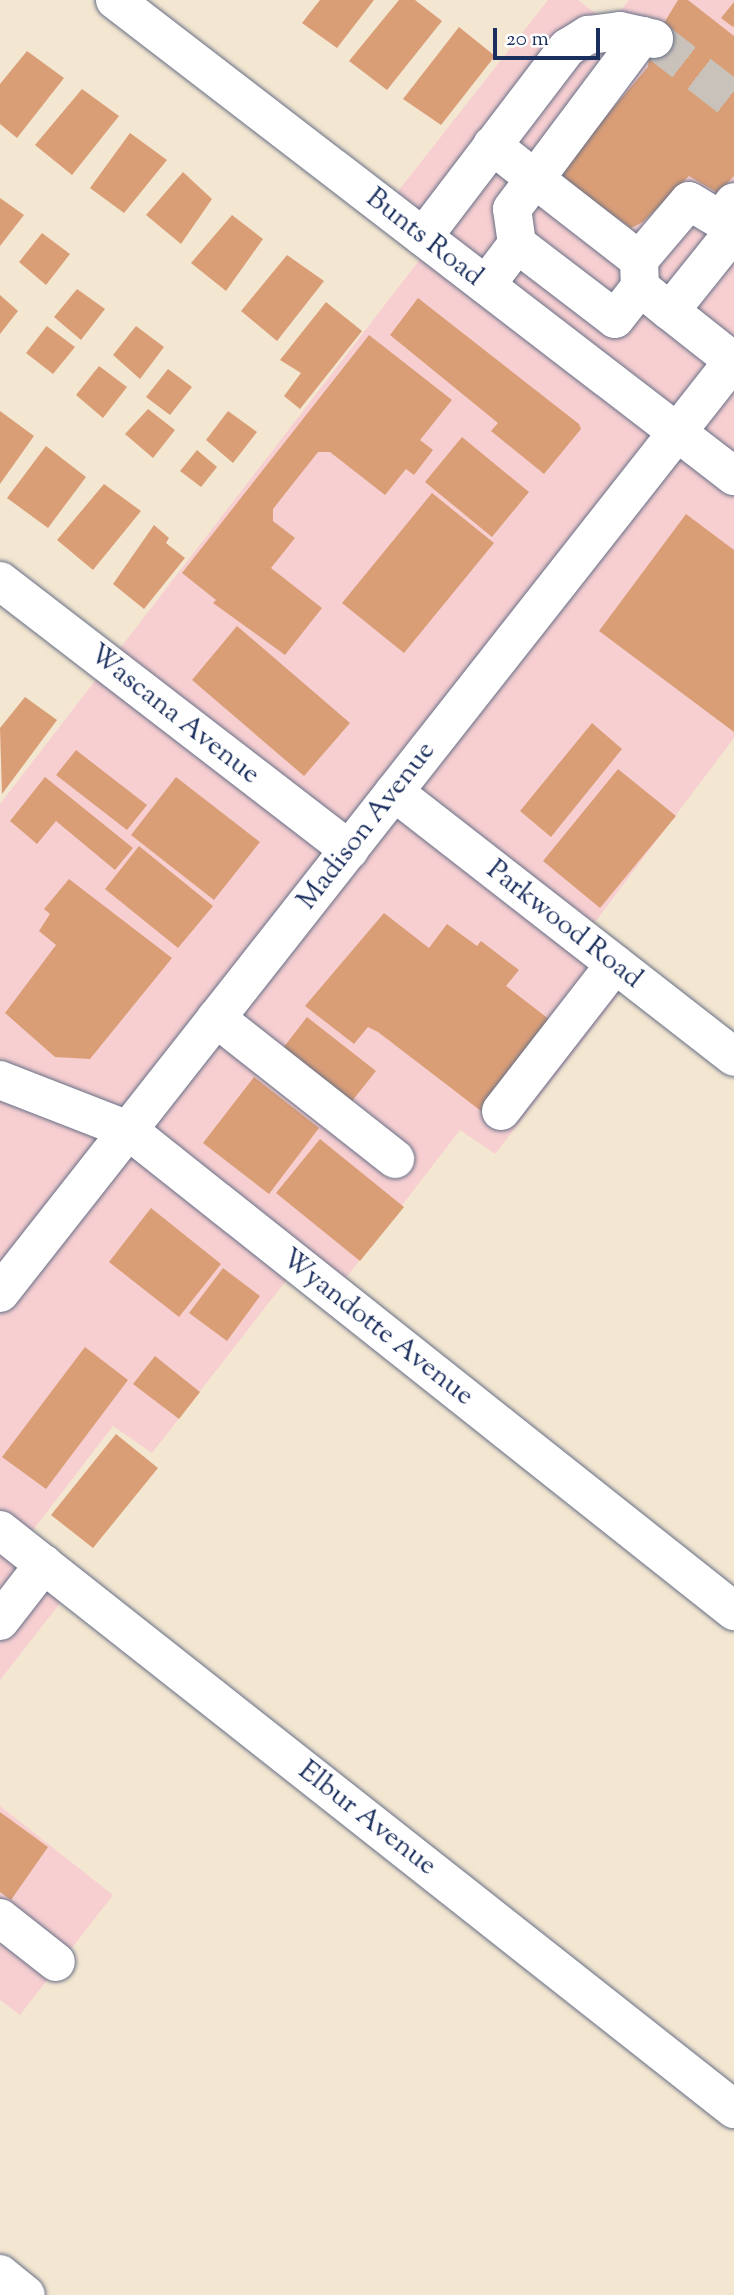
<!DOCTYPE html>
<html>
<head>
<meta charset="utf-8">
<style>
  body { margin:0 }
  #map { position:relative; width:734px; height:2295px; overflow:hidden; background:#f4e7d1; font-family:"Sorts Mill Goudy",serif }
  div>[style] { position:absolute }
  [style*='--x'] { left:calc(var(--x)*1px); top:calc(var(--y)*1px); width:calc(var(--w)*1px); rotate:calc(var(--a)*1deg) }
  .built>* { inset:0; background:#f7cfd1 }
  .building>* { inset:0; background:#da9e77 }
  .minor-tunnel>* { height:38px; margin-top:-19px; transform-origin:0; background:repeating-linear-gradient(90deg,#c9c2ba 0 38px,transparent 0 57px) }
  .roads { filter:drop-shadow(0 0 2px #676f86) drop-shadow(0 0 2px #676f86) }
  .minor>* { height:38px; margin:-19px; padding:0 19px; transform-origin:19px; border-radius:19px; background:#fff }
  .major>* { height:38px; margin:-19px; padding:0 19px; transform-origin:19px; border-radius:19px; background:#fff }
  span { translate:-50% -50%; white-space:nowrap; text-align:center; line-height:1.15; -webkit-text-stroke:5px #fff; paint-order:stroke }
  .street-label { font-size:28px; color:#1b2f5e }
  .scale { position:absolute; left:493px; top:28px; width:107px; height:32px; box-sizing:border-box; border:4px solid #1b2f5e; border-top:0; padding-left:9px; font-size:21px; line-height:24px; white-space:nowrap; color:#1b2f5e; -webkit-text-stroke:5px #fff; paint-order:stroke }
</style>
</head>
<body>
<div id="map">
  <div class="built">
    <div style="clip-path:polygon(548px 0,578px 0,610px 24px,629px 0,734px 0,734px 738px,577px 946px,627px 984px,495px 1154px,460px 1130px,329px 1300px,292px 1273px,152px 1453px,113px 1426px,16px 1552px,68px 1593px,0 1680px,0 804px,424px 254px,377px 218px)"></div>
    <div style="clip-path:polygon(0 1806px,113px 1895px,20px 2015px,0 2000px)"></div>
  </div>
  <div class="building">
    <div style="clip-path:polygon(320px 0,374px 0,337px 48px,302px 23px)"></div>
    <div style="clip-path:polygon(399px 0,415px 0,442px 21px,387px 90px,349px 61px)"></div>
    <div style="clip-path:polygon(678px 0,688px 0,734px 36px,734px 176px,718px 193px,689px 176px,643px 222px,631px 228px,557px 174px,648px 67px,651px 44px)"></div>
    <div style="clip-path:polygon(734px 2px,734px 26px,733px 27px,721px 18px)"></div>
    <div style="clip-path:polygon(459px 27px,495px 56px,441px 125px,403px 99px)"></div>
    <div style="clip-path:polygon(27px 51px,64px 78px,17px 138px,0 124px,0 84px)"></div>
    <div style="clip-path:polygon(82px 89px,119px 116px,72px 175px,35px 145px)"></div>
    <div style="clip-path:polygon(130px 133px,167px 160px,124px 213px,90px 188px)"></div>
    <div style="clip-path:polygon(183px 172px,212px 199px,181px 244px,146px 215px)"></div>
    <div style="clip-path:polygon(0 198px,24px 215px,0 246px)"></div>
    <div style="clip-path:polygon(232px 215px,263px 239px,226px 291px,191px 263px)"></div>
    <div style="clip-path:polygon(42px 233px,70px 254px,46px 285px,19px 262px)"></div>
    <div style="clip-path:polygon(287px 255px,324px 281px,277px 341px,241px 311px)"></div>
    <div style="clip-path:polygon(77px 289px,105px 309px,81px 340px,54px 317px)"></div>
    <div style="clip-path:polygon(0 295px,18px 311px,0 334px)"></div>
    <div style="clip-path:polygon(418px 298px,579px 424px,581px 429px,544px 474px,491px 431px,498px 423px,390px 335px)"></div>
    <div style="clip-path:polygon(326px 302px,362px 331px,300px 409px,284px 396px,301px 373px,280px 360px)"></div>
    <div style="clip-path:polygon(47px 326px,75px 347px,53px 374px,26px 353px)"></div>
    <div style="clip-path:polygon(136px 326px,164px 347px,140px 379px,113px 355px)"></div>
    <div style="clip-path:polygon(369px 335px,452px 400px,420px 440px,433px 450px,414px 475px,406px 469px,385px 495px,330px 452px,318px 452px,273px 509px,273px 521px,295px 538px,271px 568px,322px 608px,285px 655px,213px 603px,216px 600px,182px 573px)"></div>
    <div style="clip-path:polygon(99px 366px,127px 387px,103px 418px,76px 395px)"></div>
    <div style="clip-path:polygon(168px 369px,192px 387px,170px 415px,146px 397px)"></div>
    <div style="clip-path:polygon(148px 409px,175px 430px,153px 458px,125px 434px)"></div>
    <div style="clip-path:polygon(0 411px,34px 436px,0 484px)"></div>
    <div style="clip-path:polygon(228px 411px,257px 432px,233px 463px,206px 440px)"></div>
    <div style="clip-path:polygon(462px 437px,529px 492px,492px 537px,425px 482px)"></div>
    <div style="clip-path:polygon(46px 446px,86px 477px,48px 528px,7px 498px)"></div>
    <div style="clip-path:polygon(197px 450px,217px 467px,201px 487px,180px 471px)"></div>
    <div style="clip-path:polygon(104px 484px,141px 511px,93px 570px,57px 540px)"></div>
    <div style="clip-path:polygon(432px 493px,494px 543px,404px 653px,342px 603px)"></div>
    <div style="clip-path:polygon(686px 514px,734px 550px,734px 732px,599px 631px)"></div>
    <div style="clip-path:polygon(154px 525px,169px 538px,166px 543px,185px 558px,144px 609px,113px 584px)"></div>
    <div style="clip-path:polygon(237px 626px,350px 723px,304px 776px,192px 680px)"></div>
    <div style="clip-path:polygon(25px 697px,57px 720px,2px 794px,0 728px)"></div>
    <div style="clip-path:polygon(592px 723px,622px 749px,551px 837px,520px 811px)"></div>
    <div style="clip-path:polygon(76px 750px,147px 805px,127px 830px,56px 775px)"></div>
    <div style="clip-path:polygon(618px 769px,676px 816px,600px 908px,543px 861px)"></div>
    <div style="clip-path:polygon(45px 777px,133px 848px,115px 870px,56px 821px,37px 844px,10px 821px)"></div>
    <div style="clip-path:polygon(176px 777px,260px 842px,214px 900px,131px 835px)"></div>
    <div style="clip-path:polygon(139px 846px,213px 906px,178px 948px,105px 889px)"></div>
    <div style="clip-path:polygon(69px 879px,172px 958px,90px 1059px,55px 1057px,5px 1013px,56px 945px,39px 931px,50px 914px,44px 909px)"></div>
    <div style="clip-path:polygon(384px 913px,429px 948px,447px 924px,477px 946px,481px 941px,519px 970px,506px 986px,550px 1020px,481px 1111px,378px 1032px,368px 1027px,354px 1044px,305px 1006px)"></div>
    <div style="clip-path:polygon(307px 1017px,376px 1071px,348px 1106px,280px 1052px)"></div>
    <div style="clip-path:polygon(254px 1077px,319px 1128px,269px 1194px,203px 1143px)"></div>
    <div style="clip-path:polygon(320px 1139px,404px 1207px,360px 1261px,276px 1193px)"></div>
    <div style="clip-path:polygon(151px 1208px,221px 1264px,179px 1317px,109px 1262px)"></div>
    <div style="clip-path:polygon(223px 1268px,260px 1296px,227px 1341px,189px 1313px)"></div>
    <div style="clip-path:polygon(85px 1347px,128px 1380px,46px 1489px,2px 1457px)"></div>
    <div style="clip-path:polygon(155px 1356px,200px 1392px,179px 1419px,133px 1384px)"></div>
    <div style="clip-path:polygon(116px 1434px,158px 1468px,93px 1548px,51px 1515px)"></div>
    <div style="clip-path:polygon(0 1812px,48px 1847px,11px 1900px,0 1892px)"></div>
  </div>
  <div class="minor-tunnel">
    <div style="--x:654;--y:39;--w:101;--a:37.8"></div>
  </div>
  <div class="roads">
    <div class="minor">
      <div style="--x:115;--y:0;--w:781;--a:37.56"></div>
      <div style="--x:492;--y:145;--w:55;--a:38.3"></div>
      <div style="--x:535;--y:179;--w:179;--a:-53.2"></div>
      <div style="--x:423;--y:237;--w:238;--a:-52.7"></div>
      <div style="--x:567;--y:48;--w:25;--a:-32"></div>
      <div style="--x:588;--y:35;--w:32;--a:-7"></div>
      <div style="--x:620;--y:31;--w:35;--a:13"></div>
      <div style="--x:517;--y:244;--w:123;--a:37.4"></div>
      <div style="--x:615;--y:319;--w:41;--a:-52"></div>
      <div style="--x:639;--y:260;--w:27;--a:88"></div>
      <div style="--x:640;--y:287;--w:38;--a:39"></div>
      <div style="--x:670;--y:311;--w:102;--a:-51.3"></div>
      <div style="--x:486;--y:285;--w:51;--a:-52.9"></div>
      <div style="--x:517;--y:244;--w:35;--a:-98"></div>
      <div style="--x:512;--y:209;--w:38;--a:-53"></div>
      <div style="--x:535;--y:179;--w:132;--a:37.9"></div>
      <div style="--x:639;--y:260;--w:77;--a:-49.7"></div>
      <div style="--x:689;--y:201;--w:37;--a:31"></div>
      <div style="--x:721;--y:220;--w:22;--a:-54"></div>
      <div style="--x:670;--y:311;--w:80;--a:38.4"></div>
      <div style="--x:0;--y:581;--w:441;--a:37.6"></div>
      <div style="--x:394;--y:792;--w:431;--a:37.9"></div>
      <div style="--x:216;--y:1018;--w:228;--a:38.2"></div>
      <div style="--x:0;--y:1080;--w:137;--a:21.3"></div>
      <div style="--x:128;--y:1130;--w:774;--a:38.44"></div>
      <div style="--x:501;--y:1111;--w:186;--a:-52.2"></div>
      <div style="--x:0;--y:1530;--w:935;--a:38.27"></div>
      <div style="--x:0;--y:1621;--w:72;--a:-52.3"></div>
      <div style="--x:0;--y:1918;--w:71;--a:38.2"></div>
      <div style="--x:0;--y:2274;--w:33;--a:39"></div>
    </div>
    <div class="major">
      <div style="--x:0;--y:1293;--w:1187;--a:-51.81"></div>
    </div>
  </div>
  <div class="street-label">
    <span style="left:424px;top:238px;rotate:38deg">Bunts Road</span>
    <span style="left:174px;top:715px;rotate:38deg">Wascana Avenue</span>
    <span style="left:367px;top:826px;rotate:-52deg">Madison Avenue</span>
    <span style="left:564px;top:925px;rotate:38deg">Parkwood Road</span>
    <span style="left:377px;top:1328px;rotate:38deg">Wyandotte Avenue</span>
    <span style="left:367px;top:1819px;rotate:38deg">Elbur Avenue</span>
  </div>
  <div class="scale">20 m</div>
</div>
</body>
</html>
